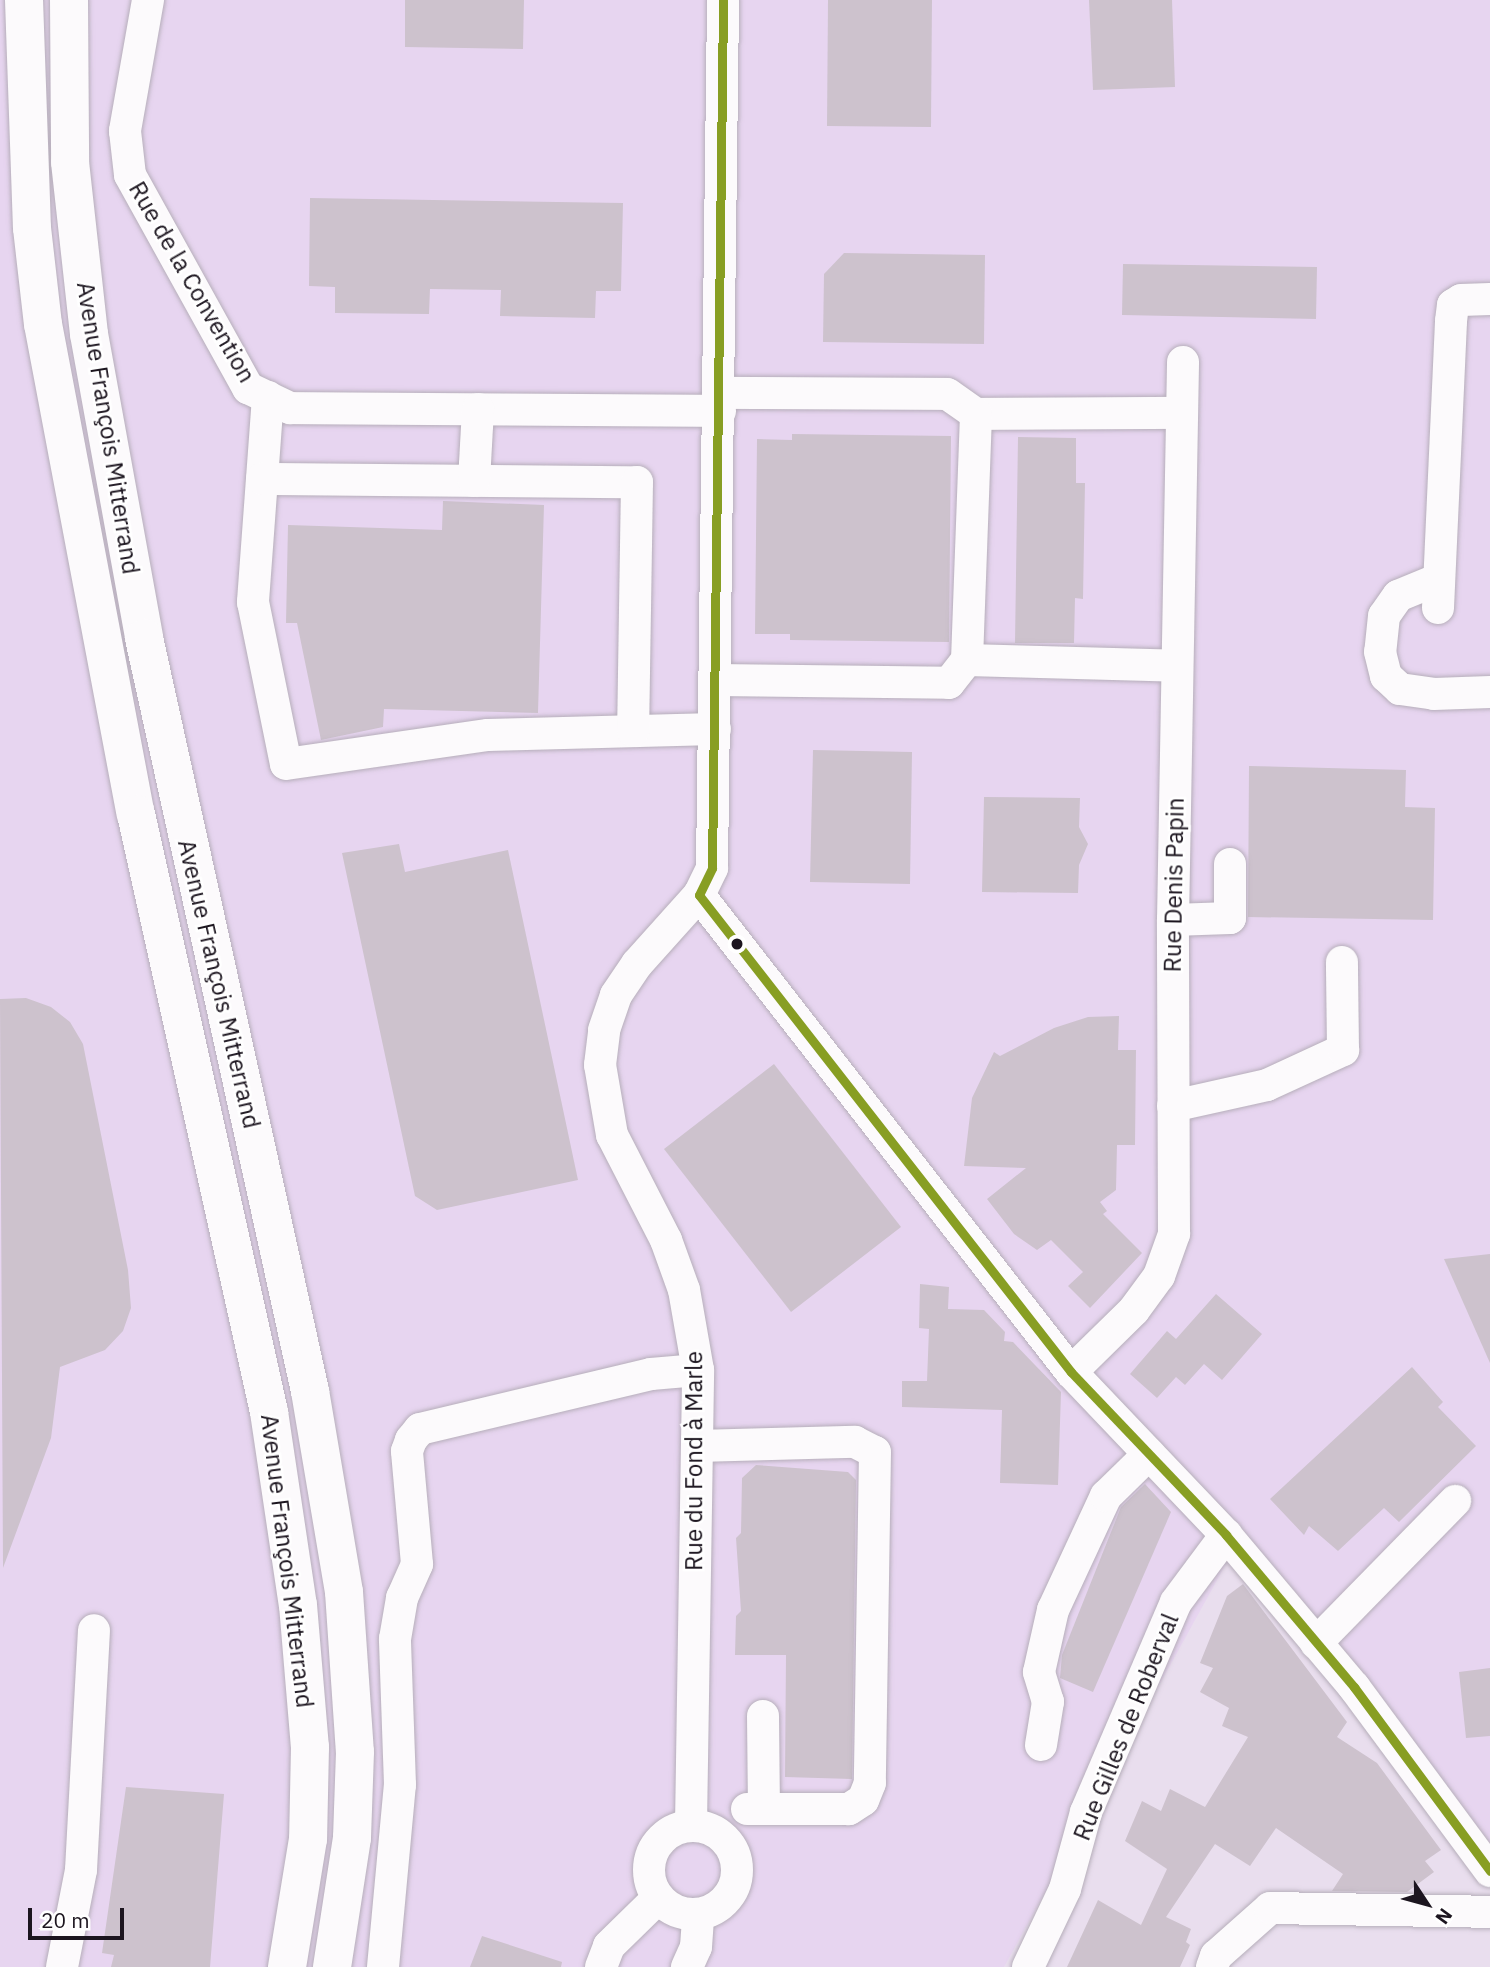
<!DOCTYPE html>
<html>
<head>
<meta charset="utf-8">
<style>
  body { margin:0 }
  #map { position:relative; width:1490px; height:1967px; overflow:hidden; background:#e9deee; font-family:"IBM Plex Sans",sans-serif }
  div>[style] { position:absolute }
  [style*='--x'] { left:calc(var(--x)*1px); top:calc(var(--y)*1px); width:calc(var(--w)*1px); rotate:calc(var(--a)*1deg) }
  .built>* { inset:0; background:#e7d5f0 }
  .building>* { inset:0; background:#cdc2cd }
  .roads { filter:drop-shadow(0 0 2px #b6aeba) drop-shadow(0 0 2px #b6aeba) }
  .minor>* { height:32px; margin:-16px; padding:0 16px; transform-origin:16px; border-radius:16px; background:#fcfafc }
  .minor>.ring { margin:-16px; padding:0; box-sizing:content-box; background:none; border:32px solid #fcfafc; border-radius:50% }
  .major>* { height:38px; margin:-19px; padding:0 19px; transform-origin:19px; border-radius:19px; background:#fcfafc }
  .bus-1>* { height:9px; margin:-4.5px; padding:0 4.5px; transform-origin:4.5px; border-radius:4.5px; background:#889e23 }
  .dots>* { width:19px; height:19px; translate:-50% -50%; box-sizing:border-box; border:4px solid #fff; border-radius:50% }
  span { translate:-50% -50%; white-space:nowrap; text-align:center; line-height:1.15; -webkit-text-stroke:5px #fff; paint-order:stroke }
  .street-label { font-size:24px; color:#1c151f }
  .north { position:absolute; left:1392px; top:1869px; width:70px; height:70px; -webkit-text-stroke:5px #fff; paint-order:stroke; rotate:126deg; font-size:19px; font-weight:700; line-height:28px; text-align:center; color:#1c151f }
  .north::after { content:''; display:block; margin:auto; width:24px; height:32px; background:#1c151f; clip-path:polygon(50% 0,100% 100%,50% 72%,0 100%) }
  .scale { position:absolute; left:28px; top:1908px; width:96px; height:32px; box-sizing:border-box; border:4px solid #1c151f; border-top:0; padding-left:9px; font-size:21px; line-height:24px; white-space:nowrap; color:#1c151f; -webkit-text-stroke:5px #fff; paint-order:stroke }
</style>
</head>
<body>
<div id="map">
  <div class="built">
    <div style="clip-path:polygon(0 0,1490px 0,1490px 1843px,1414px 1747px,1227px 1562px,1004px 1967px,0 1967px)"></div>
  </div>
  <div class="building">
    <div style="clip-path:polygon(405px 0,524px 0,523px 49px,405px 47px)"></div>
    <div style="clip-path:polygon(828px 0,932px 0,931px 127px,827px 126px)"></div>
    <div style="clip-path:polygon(1089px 0,1172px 0,1175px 87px,1093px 90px)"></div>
    <div style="clip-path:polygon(310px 198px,623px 203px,621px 291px,596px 291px,595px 318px,500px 316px,501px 290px,430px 289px,429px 314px,335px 313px,335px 287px,309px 286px)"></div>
    <div style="clip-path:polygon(844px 253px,985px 255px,984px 344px,823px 342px,824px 274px)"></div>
    <div style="clip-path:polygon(1123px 264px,1317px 267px,1316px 319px,1122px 315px)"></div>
    <div style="clip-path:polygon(792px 434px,951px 436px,949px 642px,790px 640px,790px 634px,755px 634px,757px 439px,792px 440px)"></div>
    <div style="clip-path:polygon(1018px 437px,1076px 438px,1076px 483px,1085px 483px,1083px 599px,1075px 598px,1074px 643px,1015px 643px)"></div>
    <div style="clip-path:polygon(443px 501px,544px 505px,538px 713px,384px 709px,383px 727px,321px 740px,297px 623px,286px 623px,288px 525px,442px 530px)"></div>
    <div style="clip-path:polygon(813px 750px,912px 752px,910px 884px,810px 882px)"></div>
    <div style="clip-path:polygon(1249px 766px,1406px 770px,1405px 807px,1435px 808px,1433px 920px,1248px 917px)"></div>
    <div style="clip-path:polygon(984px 797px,1080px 798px,1079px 827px,1088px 844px,1079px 865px,1078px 893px,982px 892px)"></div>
    <div style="clip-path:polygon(399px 844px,405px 872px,508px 850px,578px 1180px,437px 1210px,415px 1196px,342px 853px)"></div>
    <div style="clip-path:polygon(26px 998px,51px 1007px,70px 1022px,83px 1044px,128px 1270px,131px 1308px,123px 1331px,105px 1350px,60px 1367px,51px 1438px,3px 1568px,0 999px)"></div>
    <div style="clip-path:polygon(1119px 1016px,1118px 1050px,1136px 1050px,1135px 1145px,1117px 1145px,1116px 1190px,1100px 1202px,1107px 1211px,1103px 1214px,1142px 1253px,1090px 1308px,1068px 1286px,1083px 1272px,1051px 1240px,1037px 1250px,1014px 1234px,987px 1199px,1026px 1168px,964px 1166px,972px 1098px,994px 1052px,1000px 1056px,1054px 1028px,1088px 1017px)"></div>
    <div style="clip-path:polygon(774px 1064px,901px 1227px,791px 1312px,664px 1149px)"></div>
    <div style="clip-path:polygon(1490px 1254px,1490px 1363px,1444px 1259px)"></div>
    <div style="clip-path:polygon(920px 1284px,949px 1287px,948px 1309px,984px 1310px,1005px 1332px,1004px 1341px,1013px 1342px,1061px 1392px,1058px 1485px,1000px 1483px,1002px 1410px,902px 1407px,902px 1381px,927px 1381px,929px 1329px,919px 1328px)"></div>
    <div style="clip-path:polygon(1216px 1294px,1262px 1334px,1222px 1380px,1204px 1364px,1185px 1385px,1176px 1377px,1157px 1398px,1130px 1374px,1167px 1331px,1176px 1339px)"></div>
    <div style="clip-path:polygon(1412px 1367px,1443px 1402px,1438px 1407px,1476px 1446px,1399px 1522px,1384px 1508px,1338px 1551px,1309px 1526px,1304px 1535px,1270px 1499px)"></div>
    <div style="clip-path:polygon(756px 1465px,848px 1472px,856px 1480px,852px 1779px,785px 1777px,786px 1655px,735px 1655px,736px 1616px,741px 1611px,736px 1538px,741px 1533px,742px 1478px)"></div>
    <div style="clip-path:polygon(1145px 1484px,1171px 1512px,1093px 1692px,1060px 1678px,1062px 1655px,1121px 1507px)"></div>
    <div style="clip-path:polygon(1243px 1584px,1347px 1722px,1337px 1737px,1377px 1763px,1441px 1850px,1425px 1861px,1434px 1872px,1407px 1892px,1332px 1891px,1343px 1874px,1276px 1828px,1250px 1866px,1215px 1844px,1166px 1917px,1191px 1929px,1186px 1942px,1190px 1945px,1180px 1967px,1067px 1967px,1098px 1900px,1141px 1925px,1167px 1869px,1125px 1841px,1142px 1801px,1161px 1811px,1170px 1789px,1205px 1807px,1248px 1737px,1222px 1726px,1229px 1708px,1200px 1692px,1213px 1668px,1200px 1663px,1227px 1596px)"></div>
    <div style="clip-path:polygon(1490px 1668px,1490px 1736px,1466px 1738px,1459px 1672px)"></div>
    <div style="clip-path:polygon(126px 1787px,224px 1794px,210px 1967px,111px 1967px,114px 1955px,102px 1953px)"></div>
    <div style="clip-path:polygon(482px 1936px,562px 1962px,561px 1967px,470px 1967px)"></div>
  </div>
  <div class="roads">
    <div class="minor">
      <div style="--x:148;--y:0;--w:133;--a:100"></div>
      <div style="--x:125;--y:131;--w:44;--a:83.5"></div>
      <div style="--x:130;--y:175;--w:244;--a:61"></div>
      <div style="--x:248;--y:388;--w:47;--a:25.5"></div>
      <div style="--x:290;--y:408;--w:430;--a:0.4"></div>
      <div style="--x:268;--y:397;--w:206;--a:94.2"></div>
      <div style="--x:253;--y:602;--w:165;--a:78.5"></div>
      <div style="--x:286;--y:764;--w:204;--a:-8.2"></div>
      <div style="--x:488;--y:735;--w:227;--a:-1.5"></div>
      <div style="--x:976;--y:414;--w:206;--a:-0.3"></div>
      <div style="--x:262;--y:479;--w:375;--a:0.5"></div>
      <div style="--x:637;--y:482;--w:249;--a:90.9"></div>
      <div style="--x:474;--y:481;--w:72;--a:-86.8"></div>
      <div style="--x:1439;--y:579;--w:44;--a:157.5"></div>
      <div style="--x:1398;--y:596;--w:24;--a:125"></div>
      <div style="--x:1384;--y:616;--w:36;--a:96"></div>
      <div style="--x:1380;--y:652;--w:25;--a:76"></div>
      <div style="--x:1386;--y:676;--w:19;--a:43"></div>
      <div style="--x:1400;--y:689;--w:34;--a:8"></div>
      <div style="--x:1434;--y:694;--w:56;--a:-2"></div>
      <div style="--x:1438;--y:608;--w:287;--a:-87.4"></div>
      <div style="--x:1451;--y:321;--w:16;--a:-83"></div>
      <div style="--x:1453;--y:305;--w:9;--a:-32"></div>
      <div style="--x:1461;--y:300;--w:29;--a:-2"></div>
      <div style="--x:967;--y:660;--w:210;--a:1.6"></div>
      <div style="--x:716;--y:680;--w:233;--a:0.7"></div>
      <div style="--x:949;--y:683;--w:29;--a:-52"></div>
      <div style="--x:967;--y:660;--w:246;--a:-87.9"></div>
      <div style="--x:976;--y:414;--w:35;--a:-145"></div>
      <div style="--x:947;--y:394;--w:227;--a:-179.7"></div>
      <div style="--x:699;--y:895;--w:605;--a:52.05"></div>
      <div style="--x:1071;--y:1372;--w:225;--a:46.4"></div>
      <div style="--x:1226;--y:1535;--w:199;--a:49.9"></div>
      <div style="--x:1354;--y:1687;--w:229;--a:53.5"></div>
      <div style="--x:1173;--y:920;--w:57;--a:-2"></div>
      <div style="--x:1230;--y:918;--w:54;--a:-90"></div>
      <div style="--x:1173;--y:1106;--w:96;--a:-12.6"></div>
      <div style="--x:1267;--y:1085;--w:84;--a:-24.7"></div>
      <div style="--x:1343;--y:1050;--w:88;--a:-90.7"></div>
      <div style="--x:1071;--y:1372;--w:88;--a:-44.5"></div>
      <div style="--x:1134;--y:1310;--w:42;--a:-53.7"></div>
      <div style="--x:1159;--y:1276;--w:45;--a:-70.3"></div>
      <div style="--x:1174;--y:1234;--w:314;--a:-90.2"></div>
      <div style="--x:1173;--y:920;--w:558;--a:-88.97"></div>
      <div style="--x:697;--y:1446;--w:158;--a:-1.5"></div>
      <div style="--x:855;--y:1442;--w:22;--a:27"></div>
      <div style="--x:875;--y:1452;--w:331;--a:90.9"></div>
      <div style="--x:870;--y:1783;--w:18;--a:112"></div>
      <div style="--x:863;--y:1800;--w:17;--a:147"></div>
      <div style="--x:849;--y:1809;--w:102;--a:180"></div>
      <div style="--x:1316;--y:1643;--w:199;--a:-45.6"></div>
      <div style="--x:763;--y:1716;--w:93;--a:89.4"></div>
      <div style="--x:1041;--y:1745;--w:44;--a:-80.8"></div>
      <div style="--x:1048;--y:1702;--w:31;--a:-107"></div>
      <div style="--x:1039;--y:1672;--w:64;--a:-77.3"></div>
      <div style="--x:1053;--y:1610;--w:126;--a:-65.1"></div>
      <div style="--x:1106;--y:1496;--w:60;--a:-44.3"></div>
      <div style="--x:691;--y:1825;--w:455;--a:-89.1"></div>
      <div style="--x:698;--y:1370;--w:81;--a:-99.9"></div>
      <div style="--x:684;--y:1290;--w:53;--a:-109.8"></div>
      <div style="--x:666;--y:1240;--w:118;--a:-117.2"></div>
      <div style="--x:612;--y:1135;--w:71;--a:-99.7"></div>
      <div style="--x:600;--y:1065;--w:35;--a:-83"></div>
      <div style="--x:604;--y:1030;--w:37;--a:-71"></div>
      <div style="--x:616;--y:995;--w:37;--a:-56"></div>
      <div style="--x:637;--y:964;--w:93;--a:-48.1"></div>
      <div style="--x:699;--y:895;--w:30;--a:-64"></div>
      <div style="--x:712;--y:868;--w:868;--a:-89.27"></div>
      <div class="ring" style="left:649px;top:1826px;width:56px;height:56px"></div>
      <div style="--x:62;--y:1967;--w:99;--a:-78.9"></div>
      <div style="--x:81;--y:1870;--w:240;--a:-86.9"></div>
      <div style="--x:383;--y:1967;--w:183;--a:-84.7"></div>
      <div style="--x:400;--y:1785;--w:146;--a:-92"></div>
      <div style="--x:395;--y:1639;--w:42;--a:-80.3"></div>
      <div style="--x:402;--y:1598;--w:37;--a:-66"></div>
      <div style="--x:417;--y:1564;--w:113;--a:-95.1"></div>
      <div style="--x:407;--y:1451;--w:12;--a:-70"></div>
      <div style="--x:411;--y:1440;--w:14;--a:-51"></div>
      <div style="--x:420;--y:1429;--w:237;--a:-13.4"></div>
      <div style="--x:651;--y:1374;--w:47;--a:-4.9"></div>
      <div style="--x:601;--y:1967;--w:22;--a:-69"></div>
      <div style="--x:609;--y:1946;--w:69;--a:-44.4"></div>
      <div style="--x:687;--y:1967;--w:22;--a:-66"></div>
      <div style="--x:696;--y:1947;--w:32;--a:-86"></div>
      <div style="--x:1028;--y:1967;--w:86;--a:-64.6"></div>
      <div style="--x:1065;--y:1889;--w:80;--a:-74.7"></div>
      <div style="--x:1086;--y:1812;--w:228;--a:-66.8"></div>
      <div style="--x:1176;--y:1602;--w:84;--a:-53.3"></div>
      <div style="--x:1212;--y:1967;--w:12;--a:-70"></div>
      <div style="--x:1216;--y:1956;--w:72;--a:-41.6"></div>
      <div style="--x:1270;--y:1908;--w:220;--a:1"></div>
    </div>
    <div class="major">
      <div style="--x:24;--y:0;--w:228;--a:88"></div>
      <div style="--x:32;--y:228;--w:97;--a:83.5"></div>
      <div style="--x:43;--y:324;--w:499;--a:79.3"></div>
      <div style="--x:136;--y:814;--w:613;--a:77.46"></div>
      <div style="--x:269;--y:1412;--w:195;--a:81.5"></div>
      <div style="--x:298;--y:1605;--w:143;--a:85.2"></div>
      <div style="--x:310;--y:1747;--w:92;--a:91.2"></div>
      <div style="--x:308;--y:1839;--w:130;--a:99.3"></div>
      <div style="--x:69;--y:0;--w:162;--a:89.6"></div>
      <div style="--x:70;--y:162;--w:173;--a:83.7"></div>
      <div style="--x:89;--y:334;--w:309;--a:79.7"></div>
      <div style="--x:144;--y:638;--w:771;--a:77.57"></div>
      <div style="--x:310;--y:1391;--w:204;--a:80.4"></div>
      <div style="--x:344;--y:1592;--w:160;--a:86.1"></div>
      <div style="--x:355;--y:1752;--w:86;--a:92"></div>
      <div style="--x:352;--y:1838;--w:131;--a:98.8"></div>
    </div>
  </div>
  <div class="bus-1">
    <div style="--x:699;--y:895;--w:605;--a:52.05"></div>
    <div style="--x:1071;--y:1372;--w:225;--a:46.4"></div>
    <div style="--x:1226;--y:1535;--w:199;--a:49.9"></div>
    <div style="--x:1354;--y:1687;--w:229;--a:53.5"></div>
    <div style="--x:699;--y:895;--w:30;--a:-64"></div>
    <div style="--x:712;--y:868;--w:868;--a:-89.27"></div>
  </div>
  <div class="dots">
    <div style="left:737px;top:944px;background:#1c151f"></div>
  </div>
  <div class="street-label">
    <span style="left:192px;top:282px;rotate:60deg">Rue de la Convention</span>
    <span style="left:108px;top:428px;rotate:81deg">Avenue François Mitterrand</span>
    <span style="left:1174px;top:885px;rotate:-89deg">Rue Denis Papin</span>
    <span style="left:219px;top:984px;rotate:77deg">Avenue François Mitterrand</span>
    <span style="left:694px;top:1461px;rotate:-90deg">Rue du Fond à Marle</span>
    <span style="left:287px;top:1561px;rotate:83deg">Avenue François Mitterrand</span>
    <span style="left:1126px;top:1727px;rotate:-68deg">Rue Gilles de Roberval</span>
  </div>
  <div class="north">N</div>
  <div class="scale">20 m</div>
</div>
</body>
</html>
